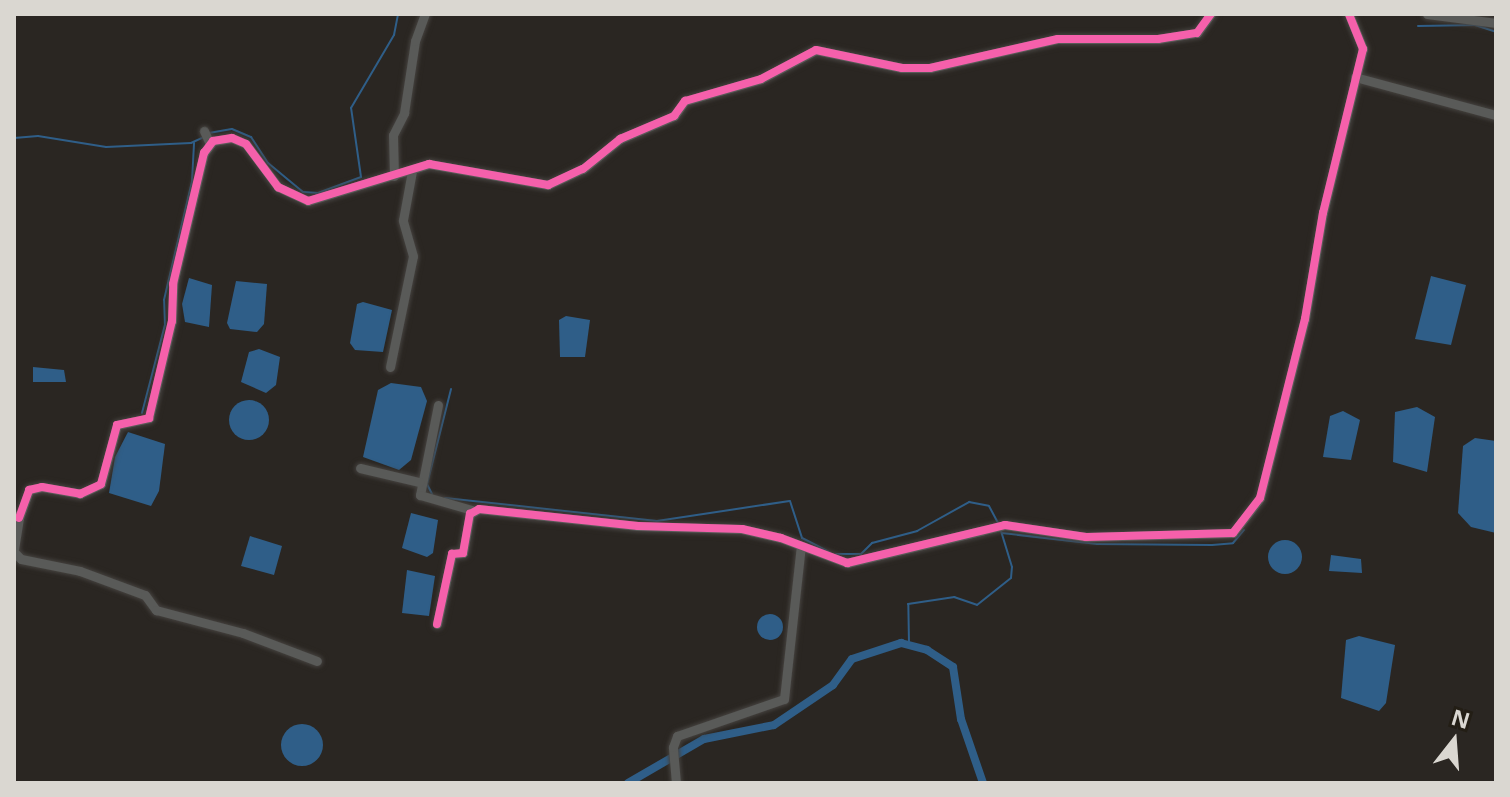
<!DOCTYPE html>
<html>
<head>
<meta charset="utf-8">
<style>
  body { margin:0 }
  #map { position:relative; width:1510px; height:797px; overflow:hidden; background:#2a2622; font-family:"Noto Sans",sans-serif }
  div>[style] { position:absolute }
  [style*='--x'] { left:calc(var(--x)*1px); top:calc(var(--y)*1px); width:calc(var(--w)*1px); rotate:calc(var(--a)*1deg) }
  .water>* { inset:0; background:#2f5e88 }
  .round { border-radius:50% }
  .stream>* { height:2px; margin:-1px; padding:0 1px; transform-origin:1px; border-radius:1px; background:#2f5e88 }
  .canal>* { height:8px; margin:-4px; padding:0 4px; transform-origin:4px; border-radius:4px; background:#2f5e88 }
  .roads { filter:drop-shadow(0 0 2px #45423f) drop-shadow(0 0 2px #45423f) }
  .street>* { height:9px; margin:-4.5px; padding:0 4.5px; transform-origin:4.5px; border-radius:4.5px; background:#595a58 }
  .cycleway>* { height:8px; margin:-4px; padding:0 4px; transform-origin:4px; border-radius:4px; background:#f560ab }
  span { translate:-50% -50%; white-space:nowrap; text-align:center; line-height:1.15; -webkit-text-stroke:6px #231e15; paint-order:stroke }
  .frame { position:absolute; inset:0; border:16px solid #dad7d1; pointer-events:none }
  .north { position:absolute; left:1414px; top:701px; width:80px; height:80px; -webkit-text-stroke:6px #231e15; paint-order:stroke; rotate:17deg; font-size:22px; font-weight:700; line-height:32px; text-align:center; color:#dad7d1 }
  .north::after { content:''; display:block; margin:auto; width:28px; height:36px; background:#dad7d1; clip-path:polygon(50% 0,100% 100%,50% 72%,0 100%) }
</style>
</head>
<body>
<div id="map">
  <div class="water">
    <div style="clip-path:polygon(1431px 276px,1466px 285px,1451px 345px,1415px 339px)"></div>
    <div style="clip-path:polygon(189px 278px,212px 285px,209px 327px,185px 322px,182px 304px)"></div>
    <div style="clip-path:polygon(236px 281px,267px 284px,264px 324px,257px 332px,230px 329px,227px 323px)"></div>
    <div style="clip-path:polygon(363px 302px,392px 310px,383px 352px,355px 350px,350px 343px,357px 304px)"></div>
    <div style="clip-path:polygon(566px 316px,590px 320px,585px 357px,560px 357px,559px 320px)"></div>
    <div style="clip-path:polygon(259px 349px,280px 357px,276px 385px,266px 393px,241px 382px,249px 352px)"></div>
    <div style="clip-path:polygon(33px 367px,64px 370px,66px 382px,33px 382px)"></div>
    <div style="clip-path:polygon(391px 383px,421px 387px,427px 401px,411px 460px,399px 470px,363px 457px,378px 390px)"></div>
    <div class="round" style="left:229px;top:400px;width:40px;height:40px"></div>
    <div style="clip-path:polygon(1417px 407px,1435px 417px,1427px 472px,1393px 462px,1395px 412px)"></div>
    <div style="clip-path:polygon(1343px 411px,1360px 420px,1351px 460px,1323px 457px,1330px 416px)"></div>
    <div style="clip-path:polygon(128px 432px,165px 444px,159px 491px,151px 506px,109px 493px,115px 457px)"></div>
    <div style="clip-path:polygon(1475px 438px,1496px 441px,1496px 533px,1471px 527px,1458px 513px,1463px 446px)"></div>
    <div style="clip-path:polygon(411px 513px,438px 520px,433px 553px,427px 557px,402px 548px)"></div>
    <div style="clip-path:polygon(250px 536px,282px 546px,274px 575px,241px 566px)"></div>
    <div class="round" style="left:1268px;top:540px;width:34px;height:34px"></div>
    <div style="clip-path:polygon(1331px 555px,1361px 559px,1362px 573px,1329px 571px)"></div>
    <div style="clip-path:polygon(407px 570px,435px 576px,429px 616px,402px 613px)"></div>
    <div class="round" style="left:757px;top:614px;width:26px;height:26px"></div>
    <div style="clip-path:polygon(1359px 636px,1395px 645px,1386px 703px,1379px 711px,1341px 698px,1346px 640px)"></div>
    <div class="round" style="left:281px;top:724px;width:42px;height:42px"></div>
  </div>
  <div class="stream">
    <div style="--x:1418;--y:26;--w:57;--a:-1"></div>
    <div style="--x:1475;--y:25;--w:22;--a:18"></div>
    <div style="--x:209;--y:133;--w:23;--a:-10"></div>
    <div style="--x:232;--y:129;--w:21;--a:23"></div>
    <div style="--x:251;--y:137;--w:31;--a:57"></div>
    <div style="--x:268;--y:163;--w:45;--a:39.6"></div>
    <div style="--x:303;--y:192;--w:15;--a:4"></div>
    <div style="--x:318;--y:193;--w:46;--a:-20.4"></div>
    <div style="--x:361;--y:177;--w:70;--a:-98.2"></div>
    <div style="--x:351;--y:108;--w:85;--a:-59.5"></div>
    <div style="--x:394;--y:35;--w:21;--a:-79"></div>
    <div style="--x:14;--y:138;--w:24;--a:-5"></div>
    <div style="--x:38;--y:136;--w:69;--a:9.2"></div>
    <div style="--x:106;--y:147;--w:85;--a:-2.7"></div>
    <div style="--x:191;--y:143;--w:14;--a:-25"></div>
    <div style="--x:142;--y:413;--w:91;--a:-75.4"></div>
    <div style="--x:165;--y:325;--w:25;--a:-92"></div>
    <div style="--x:164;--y:300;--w:121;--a:-76.7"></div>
    <div style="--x:192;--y:182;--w:39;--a:-87"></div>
    <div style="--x:432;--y:494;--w:11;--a:-117"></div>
    <div style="--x:427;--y:484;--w:98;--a:-75.8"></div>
    <div style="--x:445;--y:498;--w:213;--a:6.2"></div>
    <div style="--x:657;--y:521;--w:134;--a:-8.6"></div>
    <div style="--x:790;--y:501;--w:39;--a:72"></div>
    <div style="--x:802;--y:538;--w:31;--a:27"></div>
    <div style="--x:1002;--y:533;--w:96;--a:6.6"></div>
    <div style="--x:1097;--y:544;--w:115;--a:0.5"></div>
    <div style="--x:1212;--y:545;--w:21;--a:-5"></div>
    <div style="--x:1233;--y:543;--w:17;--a:-50"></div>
    <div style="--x:836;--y:554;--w:25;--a:0"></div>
    <div style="--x:861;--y:554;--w:16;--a:-45"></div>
    <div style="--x:872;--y:543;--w:47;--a:-14.9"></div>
    <div style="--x:917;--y:531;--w:60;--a:-29.1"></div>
    <div style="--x:969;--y:502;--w:20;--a:11"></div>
    <div style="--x:989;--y:506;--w:21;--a:62"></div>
    <div style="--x:909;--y:643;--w:39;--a:-91"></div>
    <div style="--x:908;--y:604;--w:47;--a:-8.7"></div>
    <div style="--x:954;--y:597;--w:24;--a:19"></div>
    <div style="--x:977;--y:605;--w:43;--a:-38.5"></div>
    <div style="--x:1011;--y:578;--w:11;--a:-85"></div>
    <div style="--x:1012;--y:567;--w:38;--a:-107"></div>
  </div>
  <div class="canal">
    <div style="--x:628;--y:783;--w:88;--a:-30.1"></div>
    <div style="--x:704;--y:739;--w:71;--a:-11.3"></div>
    <div style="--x:774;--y:725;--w:71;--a:-34.1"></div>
    <div style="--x:833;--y:685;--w:32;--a:-54"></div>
    <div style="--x:852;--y:659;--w:52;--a:-18.1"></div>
    <div style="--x:901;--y:643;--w:27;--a:15"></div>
    <div style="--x:927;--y:650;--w:31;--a:33"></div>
    <div style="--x:953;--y:667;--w:53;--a:81.3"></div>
    <div style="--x:961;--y:719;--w:68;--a:71"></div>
  </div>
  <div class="roads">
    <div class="street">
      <div style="--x:1427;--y:14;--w:70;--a:7.4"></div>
      <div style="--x:1355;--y:77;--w:146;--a:15.1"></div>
      <div style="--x:204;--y:131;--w:14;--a:65"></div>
      <div style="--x:394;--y:176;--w:41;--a:-91.4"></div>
      <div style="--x:393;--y:135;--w:25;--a:-63"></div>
      <div style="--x:404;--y:113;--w:73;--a:-81.3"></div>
      <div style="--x:415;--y:41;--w:29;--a:-70"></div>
      <div style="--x:390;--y:367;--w:113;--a:-78.3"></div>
      <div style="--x:413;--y:256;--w:37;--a:-106"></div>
      <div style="--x:403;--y:220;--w:50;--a:-79.6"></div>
      <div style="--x:438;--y:405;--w:92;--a:101.3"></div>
      <div style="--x:420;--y:495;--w:54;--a:16.1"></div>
      <div style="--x:360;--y:468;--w:61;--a:13.3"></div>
      <div style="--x:14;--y:515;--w:6;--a:31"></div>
      <div style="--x:19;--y:518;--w:31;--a:99"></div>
      <div style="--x:19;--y:518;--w:30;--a:-70"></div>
      <div style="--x:29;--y:490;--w:13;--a:-13"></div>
      <div style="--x:42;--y:487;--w:39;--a:10"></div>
      <div style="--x:80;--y:494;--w:23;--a:-25"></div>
      <div style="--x:101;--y:484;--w:61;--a:-74.8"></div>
      <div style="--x:117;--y:425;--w:33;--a:-12"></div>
      <div style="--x:149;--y:418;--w:100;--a:-76.7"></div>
      <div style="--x:172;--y:321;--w:37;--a:-88"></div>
      <div style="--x:173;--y:284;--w:135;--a:-76.7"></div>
      <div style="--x:204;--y:153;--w:15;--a:-53"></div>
      <div style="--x:213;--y:141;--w:19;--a:-9"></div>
      <div style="--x:232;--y:138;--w:15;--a:23"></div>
      <div style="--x:246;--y:144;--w:54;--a:53.3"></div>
      <div style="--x:278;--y:187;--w:33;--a:25"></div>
      <div style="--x:308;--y:201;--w:127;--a:-17"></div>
      <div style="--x:429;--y:164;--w:121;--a:10"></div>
      <div style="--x:548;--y:185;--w:38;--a:-25"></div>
      <div style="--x:583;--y:169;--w:48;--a:-39"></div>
      <div style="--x:620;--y:139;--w:59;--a:-23.1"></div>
      <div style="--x:674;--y:116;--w:19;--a:-54"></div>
      <div style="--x:685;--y:101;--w:79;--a:-16.1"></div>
      <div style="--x:761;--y:79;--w:62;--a:-27.8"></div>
      <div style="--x:816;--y:50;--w:88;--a:11.8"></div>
      <div style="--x:902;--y:68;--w:28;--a:0"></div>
      <div style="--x:930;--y:68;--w:131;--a:-12.8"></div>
      <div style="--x:1058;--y:39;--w:100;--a:0"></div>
      <div style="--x:1158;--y:39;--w:39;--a:-9"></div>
      <div style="--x:1197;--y:33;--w:24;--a:-54"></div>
      <div style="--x:14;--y:552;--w:10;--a:45"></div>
      <div style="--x:21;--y:559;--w:60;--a:11.5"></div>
      <div style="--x:80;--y:571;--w:69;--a:20.3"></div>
      <div style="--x:145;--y:595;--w:19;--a:54"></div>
      <div style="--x:156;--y:610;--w:90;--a:14.8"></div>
      <div style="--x:243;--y:633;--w:79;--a:20.7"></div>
      <div style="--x:437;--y:624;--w:72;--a:-77.9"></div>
      <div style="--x:452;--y:554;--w:11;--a:-5"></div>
      <div style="--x:463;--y:553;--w:40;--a:-80"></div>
      <div style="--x:470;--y:514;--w:10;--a:-29"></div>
      <div style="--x:479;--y:509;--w:160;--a:6.1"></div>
      <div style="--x:638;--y:526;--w:104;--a:1.7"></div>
      <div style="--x:742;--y:529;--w:40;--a:13"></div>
      <div style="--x:781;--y:538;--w:71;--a:20.7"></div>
      <div style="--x:847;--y:563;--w:163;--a:-13.5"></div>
      <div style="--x:1005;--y:525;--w:82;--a:8.4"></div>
      <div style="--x:1086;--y:537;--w:147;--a:-1.6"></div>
      <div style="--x:1233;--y:533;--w:44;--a:-52.4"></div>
      <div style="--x:1260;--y:498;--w:185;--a:-75.9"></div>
      <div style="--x:1305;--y:319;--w:108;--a:-80.4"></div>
      <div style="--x:1323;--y:213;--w:169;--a:-76.3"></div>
      <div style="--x:1363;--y:49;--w:38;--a:-112"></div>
      <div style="--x:676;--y:783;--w:36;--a:-95"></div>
      <div style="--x:673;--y:747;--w:12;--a:-70"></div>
      <div style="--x:677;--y:736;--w:113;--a:-19.1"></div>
      <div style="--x:784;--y:699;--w:154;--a:-83.7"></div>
    </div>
  </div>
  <div class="cycleway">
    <div style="--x:19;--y:518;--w:30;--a:-70"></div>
    <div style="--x:29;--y:490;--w:13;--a:-13"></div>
    <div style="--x:42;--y:487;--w:39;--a:10"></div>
    <div style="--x:80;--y:494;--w:23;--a:-25"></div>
    <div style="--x:101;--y:484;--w:61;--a:-74.8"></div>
    <div style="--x:117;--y:425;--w:33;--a:-12"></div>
    <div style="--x:149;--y:418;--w:100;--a:-76.7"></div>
    <div style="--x:172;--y:321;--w:37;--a:-88"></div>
    <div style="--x:173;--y:284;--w:135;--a:-76.7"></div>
    <div style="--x:204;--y:153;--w:15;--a:-53"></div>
    <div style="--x:213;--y:141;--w:19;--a:-9"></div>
    <div style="--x:232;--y:138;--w:15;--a:23"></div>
    <div style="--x:246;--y:144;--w:54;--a:53.3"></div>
    <div style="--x:278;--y:187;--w:33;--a:25"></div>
    <div style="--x:308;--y:201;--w:127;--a:-17"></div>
    <div style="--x:429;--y:164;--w:121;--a:10"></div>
    <div style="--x:548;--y:185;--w:38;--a:-25"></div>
    <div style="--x:583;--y:169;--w:48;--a:-39"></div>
    <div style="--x:620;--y:139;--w:59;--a:-23.1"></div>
    <div style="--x:674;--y:116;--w:19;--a:-54"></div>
    <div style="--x:685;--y:101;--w:79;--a:-16.1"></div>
    <div style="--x:761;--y:79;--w:62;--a:-27.8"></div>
    <div style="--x:816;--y:50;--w:88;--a:11.8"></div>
    <div style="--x:902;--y:68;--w:28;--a:0"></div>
    <div style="--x:930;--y:68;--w:131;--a:-12.8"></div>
    <div style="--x:1058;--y:39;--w:100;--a:0"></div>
    <div style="--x:1158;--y:39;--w:39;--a:-9"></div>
    <div style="--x:1197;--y:33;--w:24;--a:-54"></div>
    <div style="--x:437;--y:624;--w:72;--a:-77.9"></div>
    <div style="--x:452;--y:554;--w:11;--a:-5"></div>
    <div style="--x:463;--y:553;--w:40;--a:-80"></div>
    <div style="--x:470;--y:514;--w:10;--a:-29"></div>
    <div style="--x:479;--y:509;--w:160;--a:6.1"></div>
    <div style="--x:638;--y:526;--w:104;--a:1.7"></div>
    <div style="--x:742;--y:529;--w:40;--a:13"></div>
    <div style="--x:781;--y:538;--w:71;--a:20.7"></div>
    <div style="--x:847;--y:563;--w:163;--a:-13.5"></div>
    <div style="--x:1005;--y:525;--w:82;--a:8.4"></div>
    <div style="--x:1086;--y:537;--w:147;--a:-1.6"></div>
    <div style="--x:1233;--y:533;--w:44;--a:-52.4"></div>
    <div style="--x:1260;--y:498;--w:185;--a:-75.9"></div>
    <div style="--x:1305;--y:319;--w:108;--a:-80.4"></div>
    <div style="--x:1323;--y:213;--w:169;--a:-76.3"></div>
    <div style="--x:1363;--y:49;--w:38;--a:-112"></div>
  </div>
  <div class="frame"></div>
  <div class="north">N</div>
</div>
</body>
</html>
